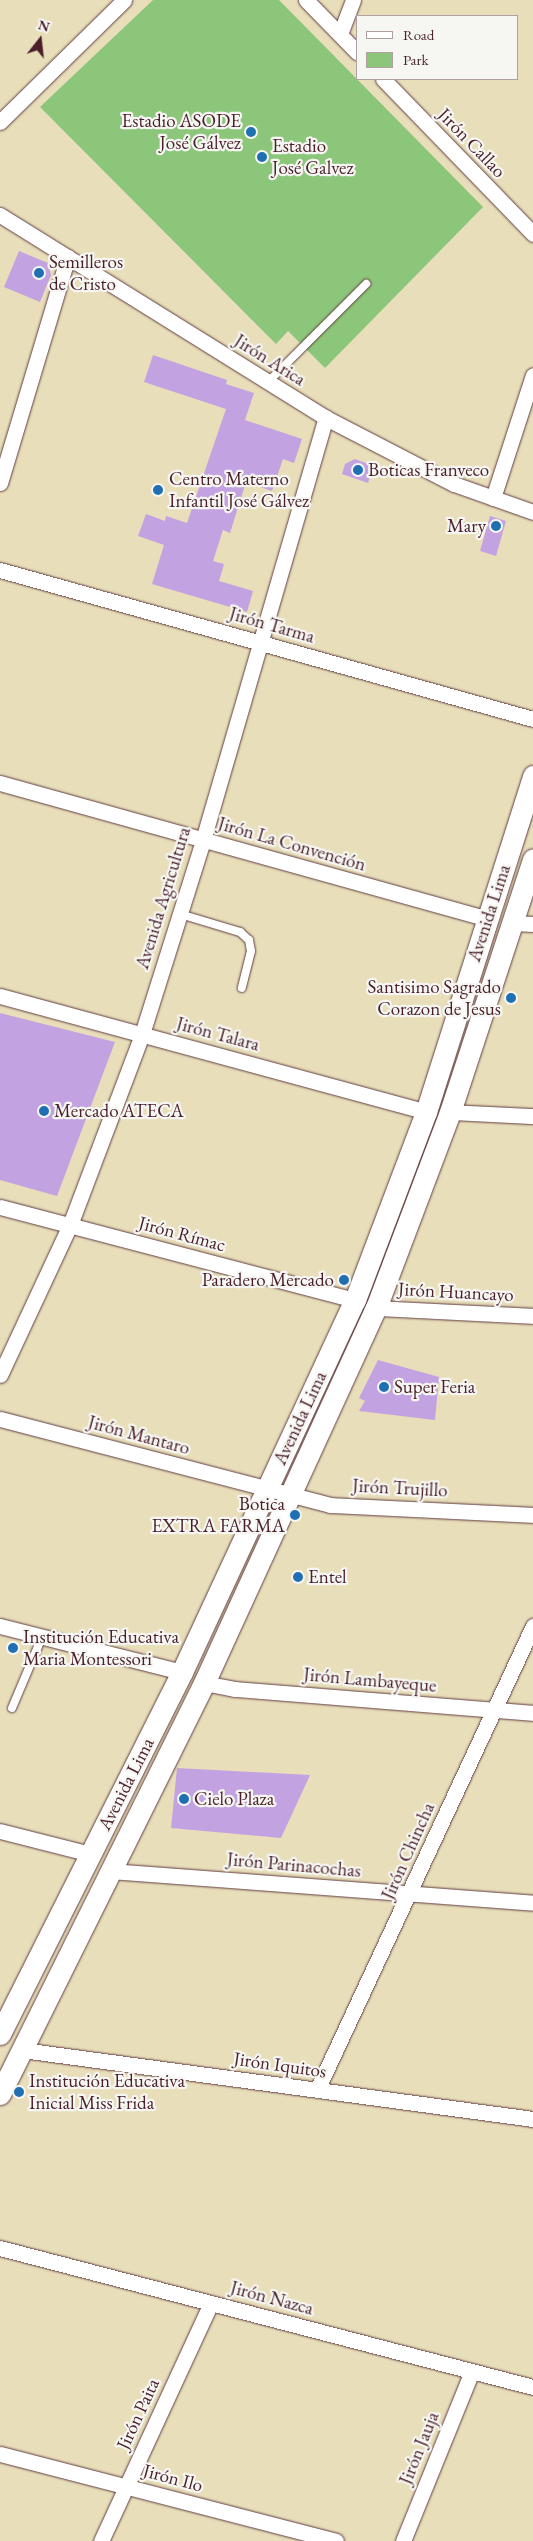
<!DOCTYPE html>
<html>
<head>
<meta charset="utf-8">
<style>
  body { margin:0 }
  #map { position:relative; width:533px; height:2541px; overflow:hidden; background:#e8deba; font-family:"EB Garamond",serif }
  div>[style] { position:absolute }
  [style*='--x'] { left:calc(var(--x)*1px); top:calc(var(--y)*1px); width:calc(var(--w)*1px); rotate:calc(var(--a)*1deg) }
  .green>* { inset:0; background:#8bc67b }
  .building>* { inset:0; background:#c3a2e2 }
  .roads { filter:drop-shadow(0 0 1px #623c40) drop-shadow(0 0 1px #623c40) }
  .lane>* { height:8px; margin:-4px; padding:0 4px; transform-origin:4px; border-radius:4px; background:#fff }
  .street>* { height:15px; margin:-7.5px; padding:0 7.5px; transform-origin:7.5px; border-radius:7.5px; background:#fff }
  .secondary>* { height:21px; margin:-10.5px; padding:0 10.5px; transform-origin:10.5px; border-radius:10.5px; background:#fff }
  .dots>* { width:14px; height:14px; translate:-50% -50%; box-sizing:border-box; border:2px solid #f6f6f2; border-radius:50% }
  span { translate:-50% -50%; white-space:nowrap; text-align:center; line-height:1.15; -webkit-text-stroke:4.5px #f6f6f2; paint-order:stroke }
  .poi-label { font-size:19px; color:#4a1f2b }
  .right { translate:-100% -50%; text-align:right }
  .left { translate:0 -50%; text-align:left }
  .street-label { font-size:19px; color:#4a1f2b }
  .legend { position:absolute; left:356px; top:15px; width:162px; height:65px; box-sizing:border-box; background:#f6f6f2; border:1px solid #b1a0a2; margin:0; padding:6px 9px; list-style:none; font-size:15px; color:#4a1f2b }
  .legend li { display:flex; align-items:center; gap:10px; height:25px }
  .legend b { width:25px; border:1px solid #b1a0a2 }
  .north { position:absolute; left:15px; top:15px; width:50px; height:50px; -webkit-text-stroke:4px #f6f6f2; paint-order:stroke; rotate:16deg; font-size:14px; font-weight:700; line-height:20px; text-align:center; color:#4a1f2b }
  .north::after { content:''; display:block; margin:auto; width:18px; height:22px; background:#4a1f2b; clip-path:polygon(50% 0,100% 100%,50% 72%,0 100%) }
</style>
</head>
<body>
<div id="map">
  <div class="green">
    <div style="clip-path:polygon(153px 0,279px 0,483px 207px,325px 368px,288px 331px,276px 344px,40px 107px)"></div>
  </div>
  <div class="building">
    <div style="clip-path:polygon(19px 251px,48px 263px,51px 275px,40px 302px,4px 287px)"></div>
    <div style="clip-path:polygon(153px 355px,227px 380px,226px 384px,254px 393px,245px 420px,302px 439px,294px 463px,283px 459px,272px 491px,246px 482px,230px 533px,223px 530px,213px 561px,224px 564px,219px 581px,253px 591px,247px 612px,152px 584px,164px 545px,138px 536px,146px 514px,165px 521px,166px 516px,187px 523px,226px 409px,144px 382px)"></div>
    <div style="clip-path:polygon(355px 459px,374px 466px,368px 483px,342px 474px,345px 464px)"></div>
    <div style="clip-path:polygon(490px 516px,506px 521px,496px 556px,480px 551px)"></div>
    <div style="clip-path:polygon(0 1013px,115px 1042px,57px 1196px,0 1180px)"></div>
    <div style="clip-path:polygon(378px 1360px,439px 1377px,435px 1420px,359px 1411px,365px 1401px,359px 1398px)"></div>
    <div style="clip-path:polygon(177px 1768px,310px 1775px,281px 1838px,171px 1828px)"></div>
  </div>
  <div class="roads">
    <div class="lane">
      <div style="--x:268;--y:382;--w:139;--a:-45"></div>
      <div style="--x:180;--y:914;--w:63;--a:16.7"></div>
      <div style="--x:240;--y:932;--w:12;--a:42"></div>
      <div style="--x:249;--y:940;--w:11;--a:80"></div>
      <div style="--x:251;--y:951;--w:38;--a:104"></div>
      <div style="--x:12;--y:1708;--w:77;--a:-67.1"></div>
    </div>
    <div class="street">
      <div style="--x:306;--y:0;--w:73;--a:45.6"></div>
      <div style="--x:340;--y:34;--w:36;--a:-69"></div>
      <div style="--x:383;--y:79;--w:216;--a:45.9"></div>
      <div style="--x:0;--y:122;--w:174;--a:-44.5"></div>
      <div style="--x:0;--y:215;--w:384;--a:31.9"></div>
      <div style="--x:326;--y:418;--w:144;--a:27.3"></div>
      <div style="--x:454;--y:484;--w:84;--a:19.5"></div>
      <div style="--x:0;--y:483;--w:236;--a:-73.3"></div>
      <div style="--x:493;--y:498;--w:129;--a:-72"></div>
      <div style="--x:0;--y:570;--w:553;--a:15.62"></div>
      <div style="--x:0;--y:783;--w:507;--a:15.57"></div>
      <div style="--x:512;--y:923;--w:21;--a:3"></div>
      <div style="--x:0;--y:996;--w:442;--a:15.2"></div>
      <div style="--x:450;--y:1112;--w:83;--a:2.8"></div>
      <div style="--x:0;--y:1207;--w:367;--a:14.7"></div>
      <div style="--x:376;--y:1308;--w:157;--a:2.9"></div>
      <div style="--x:0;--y:1375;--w:166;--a:-65"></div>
      <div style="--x:70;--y:1225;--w:204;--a:-69.3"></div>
      <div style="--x:142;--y:1034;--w:203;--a:-72.5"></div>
      <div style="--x:203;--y:840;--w:440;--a:-73.8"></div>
      <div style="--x:0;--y:1419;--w:341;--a:14.6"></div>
      <div style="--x:330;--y:1505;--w:203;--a:2.8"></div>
      <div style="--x:0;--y:1626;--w:188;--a:14.2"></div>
      <div style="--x:204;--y:1683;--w:32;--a:11"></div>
      <div style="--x:235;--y:1689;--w:299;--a:4.6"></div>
      <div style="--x:0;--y:1831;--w:94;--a:14.2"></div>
      <div style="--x:111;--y:1871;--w:423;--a:4.3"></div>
      <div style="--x:22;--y:2050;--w:516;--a:7.69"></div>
      <div style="--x:317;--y:2090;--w:512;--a:-65.04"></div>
      <div style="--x:0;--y:2248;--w:551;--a:14.62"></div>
      <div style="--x:0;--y:2454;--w:347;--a:14.5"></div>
      <div style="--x:101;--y:2541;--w:262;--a:-65.2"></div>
      <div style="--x:403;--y:2541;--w:183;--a:-67.9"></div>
    </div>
    <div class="secondary">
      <div style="--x:0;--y:2034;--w:405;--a:-63.3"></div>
      <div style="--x:182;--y:1672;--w:410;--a:-65.1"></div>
      <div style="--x:355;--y:1300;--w:201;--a:-69.3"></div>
      <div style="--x:426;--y:1112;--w:353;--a:-72.3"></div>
      <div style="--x:0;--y:2094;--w:459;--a:-63.6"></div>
      <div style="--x:204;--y:1683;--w:413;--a:-65.4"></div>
      <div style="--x:376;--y:1308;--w:210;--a:-69.3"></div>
      <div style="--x:450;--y:1112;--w:266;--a:-71.8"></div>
    </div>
  </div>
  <div class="dots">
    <div style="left:251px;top:132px;background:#1f6fb2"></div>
    <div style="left:262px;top:157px;background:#1f6fb2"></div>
    <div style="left:39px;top:273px;background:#1f6fb2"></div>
    <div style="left:358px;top:470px;background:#1f6fb2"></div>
    <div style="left:158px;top:490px;background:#1f6fb2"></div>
    <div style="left:496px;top:526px;background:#1f6fb2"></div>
    <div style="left:511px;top:998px;background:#1f6fb2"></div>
    <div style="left:44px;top:1111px;background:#1f6fb2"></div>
    <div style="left:344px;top:1280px;background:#1f6fb2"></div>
    <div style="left:384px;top:1387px;background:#1f6fb2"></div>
    <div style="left:295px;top:1515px;background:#1f6fb2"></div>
    <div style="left:298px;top:1577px;background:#1f6fb2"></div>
    <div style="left:13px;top:1648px;background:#1f6fb2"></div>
    <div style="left:184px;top:1799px;background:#1f6fb2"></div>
    <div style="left:19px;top:2092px;background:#1f6fb2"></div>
  </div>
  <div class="poi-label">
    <span class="right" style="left:241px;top:132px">Estadio ASODE<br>José Gálvez</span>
    <span class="left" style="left:272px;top:157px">Estadio<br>José Galvez</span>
    <span class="left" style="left:49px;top:273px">Semilleros<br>de Cristo</span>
    <span class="left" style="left:368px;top:470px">Boticas Franveco</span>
    <span class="left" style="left:169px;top:490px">Centro Materno<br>Infantil José Gálvez</span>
    <span class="right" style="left:486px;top:526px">Mary</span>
    <span class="right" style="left:501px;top:998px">Santisimo Sagrado<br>Corazon de Jesus</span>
    <span class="left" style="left:54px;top:1111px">Mercado ATECA</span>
    <span class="right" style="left:334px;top:1280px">Paradero Mercado</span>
    <span class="left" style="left:394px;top:1387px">Super Feria</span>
    <span class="right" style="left:285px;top:1515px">Botica<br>EXTRA FARMA</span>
    <span class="left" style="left:308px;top:1577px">Entel</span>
    <span class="left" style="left:23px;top:1648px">Institución Educativa<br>Maria Montessori</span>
    <span class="left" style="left:194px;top:1799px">Cielo Plaza</span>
    <span class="left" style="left:29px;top:2092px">Institución Educativa<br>Inicial Miss Frida</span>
  </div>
  <div class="street-label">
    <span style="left:472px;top:143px;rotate:46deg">Jirón Callao</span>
    <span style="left:270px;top:360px;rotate:32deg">Jirón Arica</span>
    <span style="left:272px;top:625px;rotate:16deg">Jirón Tarma</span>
    <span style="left:292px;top:844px;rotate:16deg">Jirón La Convención</span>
    <span style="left:163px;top:898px;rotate:-73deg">Avenida Agricultura</span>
    <span style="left:489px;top:913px;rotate:-72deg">Avenida Lima</span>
    <span style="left:218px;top:1034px;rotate:15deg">Jirón Talara</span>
    <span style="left:182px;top:1234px;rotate:15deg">Jirón Rímac</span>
    <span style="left:456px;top:1292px;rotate:3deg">Jirón Huancayo</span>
    <span style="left:300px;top:1418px;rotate:-65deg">Avenida Lima</span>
    <span style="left:139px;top:1435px;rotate:15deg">Jirón Mantaro</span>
    <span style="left:400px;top:1488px;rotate:3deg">Jirón Trujillo</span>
    <span style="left:370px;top:1680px;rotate:5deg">Jirón Lambayeque</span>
    <span style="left:126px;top:1784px;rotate:-63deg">Avenida Lima</span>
    <span style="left:408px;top:1851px;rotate:-66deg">Jirón Chincha</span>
    <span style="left:294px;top:1865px;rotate:5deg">Jirón Parinacochas</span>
    <span style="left:280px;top:2065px;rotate:8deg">Jirón Iquitos</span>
    <span style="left:272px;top:2298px;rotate:15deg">Jirón Nazca</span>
    <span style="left:138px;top:2414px;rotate:-65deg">Jirón Paita</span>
    <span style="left:419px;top:2448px;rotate:-68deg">Jirón Jauja</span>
    <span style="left:173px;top:2478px;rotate:15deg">Jirón Ilo</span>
  </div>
  <ul class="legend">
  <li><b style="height:6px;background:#fff"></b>Road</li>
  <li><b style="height:14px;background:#8bc67b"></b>Park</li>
  </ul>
  <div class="north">N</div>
</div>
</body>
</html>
